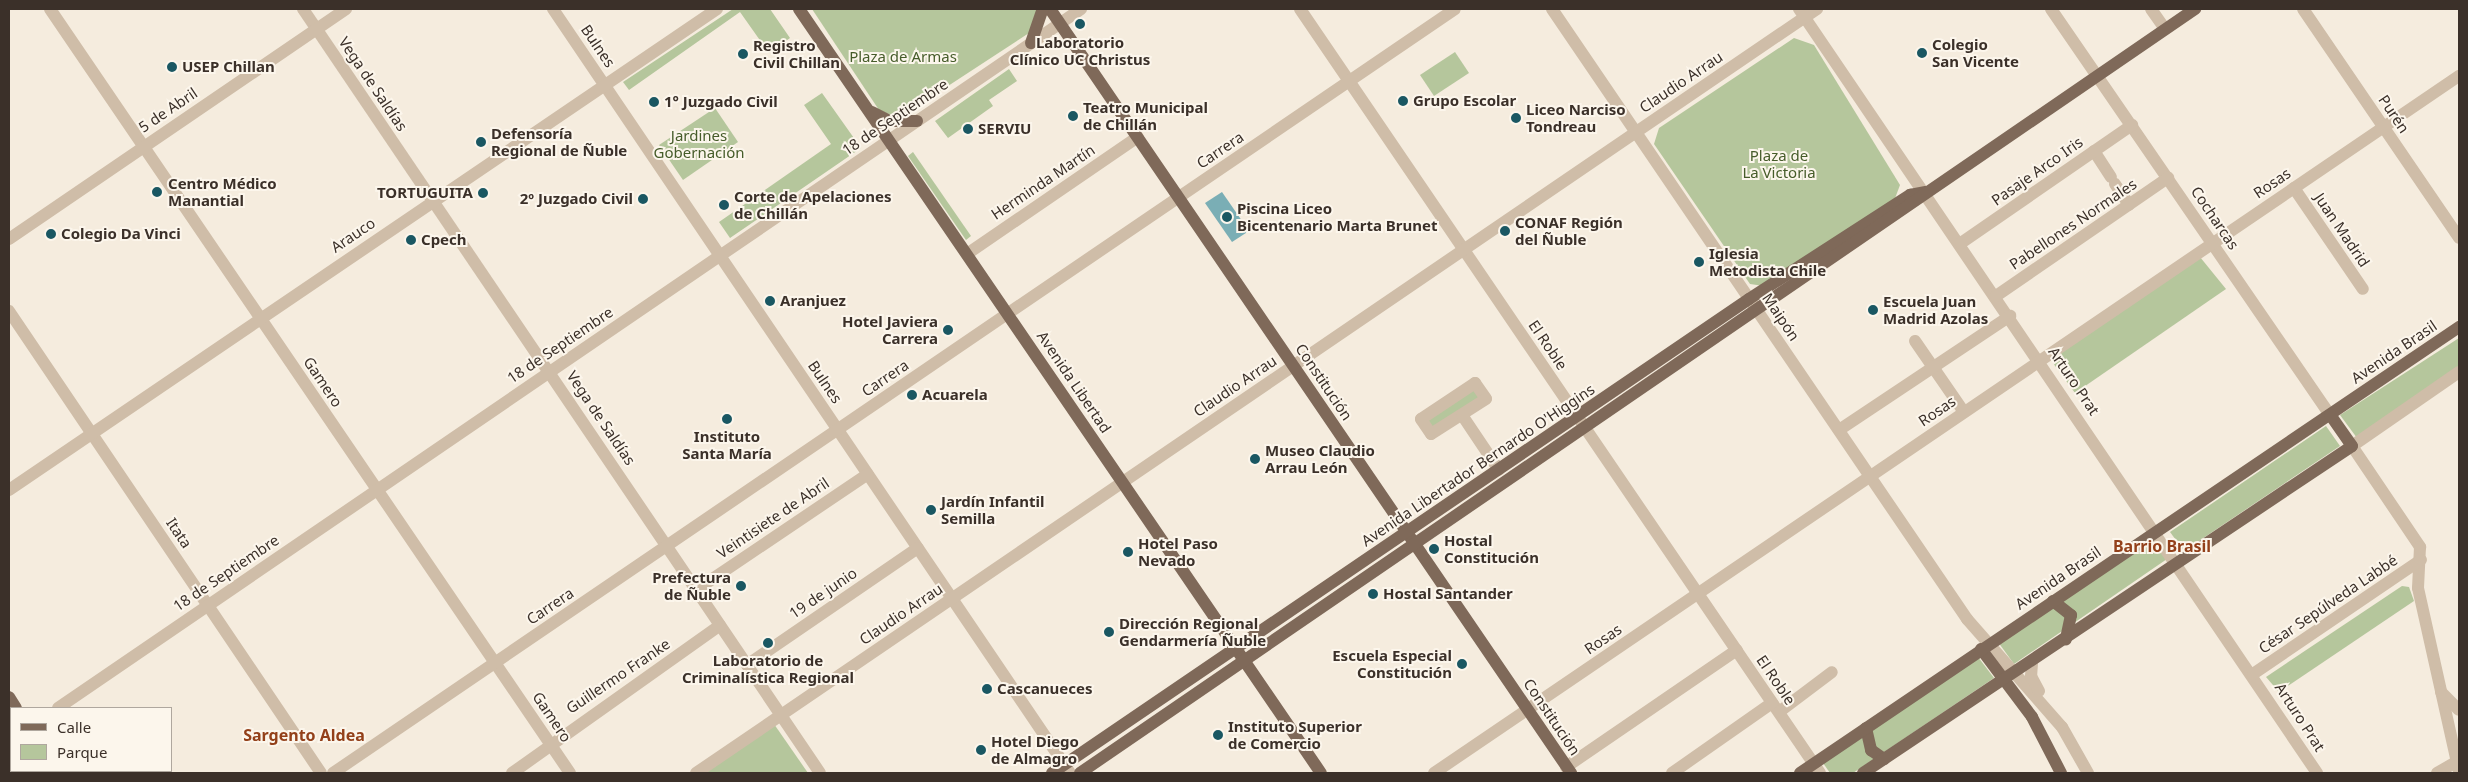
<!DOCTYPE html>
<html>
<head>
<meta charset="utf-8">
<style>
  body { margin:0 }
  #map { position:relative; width:2468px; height:782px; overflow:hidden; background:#f5ecde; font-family:"Noto Sans",sans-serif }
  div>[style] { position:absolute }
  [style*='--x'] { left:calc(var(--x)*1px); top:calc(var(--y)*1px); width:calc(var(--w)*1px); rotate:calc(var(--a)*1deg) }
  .green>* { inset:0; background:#b5c69c }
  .water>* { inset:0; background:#7aaeb5 }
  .minor>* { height:12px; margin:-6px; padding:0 6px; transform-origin:6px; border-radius:6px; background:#cfbda8 }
  .major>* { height:12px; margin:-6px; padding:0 6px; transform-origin:6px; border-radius:6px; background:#7f6959 }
  .dots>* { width:14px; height:14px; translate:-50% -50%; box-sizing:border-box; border:2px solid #fcf6ec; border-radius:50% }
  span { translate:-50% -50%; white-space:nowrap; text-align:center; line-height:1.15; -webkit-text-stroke:4px #fcf6ec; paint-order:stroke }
  .poi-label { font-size:15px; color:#3b3029; font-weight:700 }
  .left { translate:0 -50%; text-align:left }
  .right { translate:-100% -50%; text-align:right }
  .street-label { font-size:15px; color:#3b3029 }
  .park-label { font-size:15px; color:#465c2a }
  .neighbourhood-label { font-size:16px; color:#93401a; font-weight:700 }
  .frame { position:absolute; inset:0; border:10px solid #3b3029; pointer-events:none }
  .legend { position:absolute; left:10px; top:707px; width:162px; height:65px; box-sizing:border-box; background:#fcf6ec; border:1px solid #afa79e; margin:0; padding:6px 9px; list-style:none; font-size:15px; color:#3b3029 }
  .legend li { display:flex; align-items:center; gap:10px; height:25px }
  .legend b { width:25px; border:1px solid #afa79e }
</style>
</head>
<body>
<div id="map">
  <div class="green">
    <div style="clip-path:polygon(733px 9px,770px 9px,790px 38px,769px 53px,740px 12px,629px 90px,623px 82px)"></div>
    <div style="clip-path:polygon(812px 9px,1037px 9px,1029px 33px,899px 118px,879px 110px)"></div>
    <div style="clip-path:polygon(1794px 38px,1814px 45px,1900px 185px,1894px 201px,1764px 286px,1750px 284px,1654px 144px,1659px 128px)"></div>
    <div style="clip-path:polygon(1455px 52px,1469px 73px,1434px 96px,1420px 75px)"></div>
    <div style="clip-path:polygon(1009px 69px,1017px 81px,989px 100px,993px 106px,948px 138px,935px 121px)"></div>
    <div style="clip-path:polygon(822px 93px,861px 148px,730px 238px,719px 222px,831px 144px,804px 105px)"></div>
    <div style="clip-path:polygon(715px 108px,738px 142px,683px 180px,659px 145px)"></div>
    <div style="clip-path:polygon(913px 152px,971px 236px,966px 240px,908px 156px)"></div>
    <div style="clip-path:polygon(2200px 257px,2226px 289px,2075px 393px,2053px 363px,2054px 357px)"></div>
    <div style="clip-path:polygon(2459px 338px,2459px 367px,2357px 438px,2340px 415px)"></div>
    <div style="clip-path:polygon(1474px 386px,1483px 399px,1432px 432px,1423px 419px)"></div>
    <div style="clip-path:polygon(2326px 426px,2340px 446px,2184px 551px,2170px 532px)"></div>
    <div style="clip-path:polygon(2152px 537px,2167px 559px,2014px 664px,1998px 642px)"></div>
    <div style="clip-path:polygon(2402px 586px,2409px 587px,2414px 601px,2279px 692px,2266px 677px)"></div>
    <div style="clip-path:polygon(1978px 657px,1994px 678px,1853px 773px,1830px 773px,1823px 763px)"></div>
    <div style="clip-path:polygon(774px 724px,808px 773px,702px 773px)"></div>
  </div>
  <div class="water">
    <div style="clip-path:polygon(1222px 192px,1249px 231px,1232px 242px,1205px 203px)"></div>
  </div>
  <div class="minor">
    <div style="--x:50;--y:9;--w:924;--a:55.76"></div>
    <div style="--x:303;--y:9;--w:922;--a:55.91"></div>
    <div style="--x:553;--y:9;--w:922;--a:55.91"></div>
    <div style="--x:1300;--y:9;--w:924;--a:55.76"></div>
    <div style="--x:1552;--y:9;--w:738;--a:55.77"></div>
    <div style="--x:1967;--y:619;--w:144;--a:48.7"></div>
    <div style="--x:2062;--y:727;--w:53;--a:60.5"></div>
    <div style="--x:1799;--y:9;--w:923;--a:55.86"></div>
    <div style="--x:2051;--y:9;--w:493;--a:55.5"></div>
    <div style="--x:2151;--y:9;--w:24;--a:55"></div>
    <div style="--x:2303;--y:9;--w:277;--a:55.7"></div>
    <div style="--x:2094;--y:151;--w:31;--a:57"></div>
    <div style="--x:2115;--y:184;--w:25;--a:56"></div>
    <div style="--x:2294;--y:188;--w:122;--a:55.7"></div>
    <div style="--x:9;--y:239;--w:408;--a:-34.3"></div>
    <div style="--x:1961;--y:243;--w:208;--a:-34.6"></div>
    <div style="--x:967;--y:254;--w:207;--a:-34.4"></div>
    <div style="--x:1996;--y:296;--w:209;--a:-34.5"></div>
    <div style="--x:9;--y:311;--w:557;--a:55.97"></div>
    <div style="--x:1915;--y:341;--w:86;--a:55.4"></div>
    <div style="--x:2459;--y:372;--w:130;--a:145.3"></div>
    <div style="--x:2352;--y:446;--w:122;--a:56"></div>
    <div style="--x:2420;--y:547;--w:41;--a:92.8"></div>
    <div style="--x:2418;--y:588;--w:189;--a:77.4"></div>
    <div style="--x:1475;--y:383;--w:19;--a:55"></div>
    <div style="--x:1486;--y:399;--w:65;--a:147.5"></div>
    <div style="--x:1431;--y:434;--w:18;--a:-124"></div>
    <div style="--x:1421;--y:419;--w:65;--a:-33.7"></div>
    <div style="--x:1462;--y:415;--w:66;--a:56.1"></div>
    <div style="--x:1839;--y:430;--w:206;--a:-33.7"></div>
    <div style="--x:9;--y:490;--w:856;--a:-34.19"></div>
    <div style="--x:696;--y:590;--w:207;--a:-34"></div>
    <div style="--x:2032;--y:663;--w:13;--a:94"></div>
    <div style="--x:2031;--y:676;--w:17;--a:62"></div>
    <div style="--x:747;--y:665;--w:207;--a:-34.4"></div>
    <div style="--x:2253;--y:674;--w:203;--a:-34.2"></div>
    <div style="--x:2441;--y:692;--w:25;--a:45"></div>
    <div style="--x:58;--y:708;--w:1239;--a:-34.34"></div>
    <div style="--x:1779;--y:712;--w:66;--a:-37"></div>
    <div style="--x:1566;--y:767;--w:207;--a:-34.4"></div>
    <div style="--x:333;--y:773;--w:1357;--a:-34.25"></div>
    <div style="--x:512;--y:773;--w:255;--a:-35.4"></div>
    <div style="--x:696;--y:773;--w:1357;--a:-34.28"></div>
    <div style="--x:1434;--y:773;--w:1240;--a:-34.22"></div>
    <div style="--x:1672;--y:773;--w:122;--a:-35"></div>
    <div style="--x:2437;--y:773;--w:22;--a:-30"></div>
  </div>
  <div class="major">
    <div style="--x:799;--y:9;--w:925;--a:55.66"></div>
    <div style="--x:1050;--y:9;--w:925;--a:55.71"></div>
    <div style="--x:1031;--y:43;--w:36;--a:-71"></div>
    <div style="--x:872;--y:112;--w:20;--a:27"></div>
    <div style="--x:890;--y:121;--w:27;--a:0"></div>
    <div style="--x:2053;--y:601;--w:23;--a:38"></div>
    <div style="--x:2071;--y:615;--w:25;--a:102"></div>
    <div style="--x:1981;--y:649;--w:85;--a:53.1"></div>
    <div style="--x:2032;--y:717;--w:63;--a:62.6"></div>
    <div style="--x:9;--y:697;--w:13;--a:58"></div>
    <div style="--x:1866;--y:728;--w:23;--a:77"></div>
    <div style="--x:1871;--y:750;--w:16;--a:35"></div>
    <div style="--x:9;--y:735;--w:4;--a:63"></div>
    <div style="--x:33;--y:771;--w:2;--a:63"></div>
    <div style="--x:59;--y:771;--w:2;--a:63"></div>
    <div style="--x:1052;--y:773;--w:843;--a:-34.22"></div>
    <div style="--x:1749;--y:299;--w:192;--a:-32.9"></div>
    <div style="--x:1910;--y:195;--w:16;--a:-11"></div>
    <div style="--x:1080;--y:773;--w:1352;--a:-34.42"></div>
    <div style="--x:1800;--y:773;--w:796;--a:-34.09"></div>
    <div style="--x:1863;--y:773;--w:588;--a:-33.77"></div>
    <div style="--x:2352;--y:446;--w:38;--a:-125"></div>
  </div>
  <div class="dots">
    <div style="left:1080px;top:24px;background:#1a5762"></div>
    <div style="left:1922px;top:53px;background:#1a5762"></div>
    <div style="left:743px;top:54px;background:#1a5762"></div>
    <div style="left:172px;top:67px;background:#1a5762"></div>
    <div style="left:1403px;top:101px;background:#1a5762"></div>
    <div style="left:654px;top:102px;background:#1a5762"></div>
    <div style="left:1073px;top:116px;background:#1a5762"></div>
    <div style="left:1516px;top:118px;background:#1a5762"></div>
    <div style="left:968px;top:129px;background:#1a5762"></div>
    <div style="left:481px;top:142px;background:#1a5762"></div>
    <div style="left:157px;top:192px;background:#1a5762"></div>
    <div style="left:483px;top:193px;background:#1a5762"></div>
    <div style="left:643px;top:199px;background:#1a5762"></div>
    <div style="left:724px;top:205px;background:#1a5762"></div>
    <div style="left:1227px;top:217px;background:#1a5762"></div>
    <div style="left:1505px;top:231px;background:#1a5762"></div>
    <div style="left:51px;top:234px;background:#1a5762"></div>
    <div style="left:411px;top:240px;background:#1a5762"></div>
    <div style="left:1699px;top:262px;background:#1a5762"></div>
    <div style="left:770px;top:301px;background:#1a5762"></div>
    <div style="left:1873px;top:310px;background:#1a5762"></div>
    <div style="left:948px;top:330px;background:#1a5762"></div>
    <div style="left:912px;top:395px;background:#1a5762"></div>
    <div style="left:727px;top:419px;background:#1a5762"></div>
    <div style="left:1255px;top:459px;background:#1a5762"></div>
    <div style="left:931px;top:510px;background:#1a5762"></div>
    <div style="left:1434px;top:549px;background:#1a5762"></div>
    <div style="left:1128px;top:552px;background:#1a5762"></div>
    <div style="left:741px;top:586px;background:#1a5762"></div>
    <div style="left:1373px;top:594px;background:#1a5762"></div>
    <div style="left:1109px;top:632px;background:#1a5762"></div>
    <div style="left:768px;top:643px;background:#1a5762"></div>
    <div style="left:1462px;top:664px;background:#1a5762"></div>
    <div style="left:987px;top:689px;background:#1a5762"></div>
    <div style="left:1218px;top:735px;background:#1a5762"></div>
    <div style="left:981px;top:750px;background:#1a5762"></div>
  </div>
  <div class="poi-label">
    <span style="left:1080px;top:51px">Laboratorio<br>Clínico UC Christus</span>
    <span class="left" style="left:1932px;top:53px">Colegio<br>San Vicente</span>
    <span class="left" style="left:753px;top:54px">Registro<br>Civil Chillan</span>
    <span class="left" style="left:182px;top:67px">USEP Chillan</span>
    <span class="left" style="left:1413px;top:101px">Grupo Escolar</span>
    <span class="left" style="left:664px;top:102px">1° Juzgado Civil</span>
    <span class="left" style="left:1083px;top:116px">Teatro Municipal<br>de Chillán</span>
    <span class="left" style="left:1526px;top:118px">Liceo Narciso<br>Tondreau</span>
    <span class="left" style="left:978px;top:129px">SERVIU</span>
    <span class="left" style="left:491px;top:142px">Defensoría<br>Regional de Ñuble</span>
    <span class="left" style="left:168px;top:192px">Centro Médico<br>Manantial</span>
    <span class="right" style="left:473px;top:193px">TORTUGUITA</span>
    <span class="left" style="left:734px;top:205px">Corte de Apelaciones<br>de Chillán</span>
    <span class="right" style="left:633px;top:199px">2º Juzgado Civil</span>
    <span class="left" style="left:1237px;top:217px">Piscina Liceo<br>Bicentenario Marta Brunet</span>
    <span class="left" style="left:1515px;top:231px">CONAF Región<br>del Ñuble</span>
    <span class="left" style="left:61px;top:234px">Colegio Da Vinci</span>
    <span class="left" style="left:421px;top:240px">Cpech</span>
    <span class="left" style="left:1709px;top:262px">Iglesia<br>Metodista Chile</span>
    <span class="left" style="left:780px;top:301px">Aranjuez</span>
    <span class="left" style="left:1883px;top:310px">Escuela Juan<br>Madrid Azolas</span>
    <span class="right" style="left:938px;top:330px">Hotel Javiera<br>Carrera</span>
    <span class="left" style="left:922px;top:395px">Acuarela</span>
    <span style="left:727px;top:445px">Instituto<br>Santa María</span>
    <span class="left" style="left:1265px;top:459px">Museo Claudio<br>Arrau León</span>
    <span class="left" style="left:941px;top:510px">Jardín Infantil<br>Semilla</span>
    <span class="left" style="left:1444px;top:549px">Hostal<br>Constitución</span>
    <span class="left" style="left:1138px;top:552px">Hotel Paso<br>Nevado</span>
    <span class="right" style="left:731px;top:586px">Prefectura<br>de Ñuble</span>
    <span class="left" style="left:1383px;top:594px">Hostal Santander</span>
    <span class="left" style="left:1119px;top:632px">Dirección Regional<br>Gendarmería Ñuble</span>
    <span class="right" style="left:1452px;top:664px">Escuela Especial<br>Constitución</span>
    <span style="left:768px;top:669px">Laboratorio de<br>Criminalística Regional</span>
    <span class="left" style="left:997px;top:689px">Cascanueces</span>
    <span class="left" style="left:1228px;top:735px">Instituto Superior<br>de Comercio</span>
    <span class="left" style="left:991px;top:750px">Hotel Diego<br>de Almagro</span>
  </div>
  <div class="street-label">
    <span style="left:598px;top:46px;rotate:56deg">Bulnes</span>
    <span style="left:1681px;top:82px;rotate:-34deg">Claudio Arrau</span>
    <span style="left:373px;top:84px;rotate:56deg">Vega de Saldías</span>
    <span style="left:168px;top:110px;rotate:-34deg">5 de Abril</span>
    <span style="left:2394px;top:114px;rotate:56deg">Purén</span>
    <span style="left:895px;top:117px;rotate:-34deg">18 de Septiembre</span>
    <span style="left:1220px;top:150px;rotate:-34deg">Carrera</span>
    <span style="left:2037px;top:171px;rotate:-35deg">Pasaje Arco Iris</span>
    <span style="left:1043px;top:182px;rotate:-34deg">Herminda Martín</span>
    <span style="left:2272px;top:183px;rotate:-34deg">Rosas</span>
    <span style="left:2215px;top:218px;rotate:56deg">Cocharcas</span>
    <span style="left:2073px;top:224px;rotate:-34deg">Pabellones Normales</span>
    <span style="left:2342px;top:230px;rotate:56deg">Juan Madrid</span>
    <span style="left:353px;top:235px;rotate:-34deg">Arauco</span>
    <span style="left:1781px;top:317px;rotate:56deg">Maipón</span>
    <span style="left:560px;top:345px;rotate:-34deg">18 de Septiembre</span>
    <span style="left:1548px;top:345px;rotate:56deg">El Roble</span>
    <span style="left:2394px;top:352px;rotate:-34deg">Avenida Brasil</span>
    <span style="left:885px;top:378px;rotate:-34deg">Carrera</span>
    <span style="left:2074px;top:381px;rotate:56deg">Arturo Prat</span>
    <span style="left:323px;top:382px;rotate:56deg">Gamero</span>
    <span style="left:825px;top:382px;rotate:56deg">Bulnes</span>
    <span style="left:1074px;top:382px;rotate:56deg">Avenida Libertad</span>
    <span style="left:1324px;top:382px;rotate:56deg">Constitución</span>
    <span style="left:1235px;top:386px;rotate:-34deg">Claudio Arrau</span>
    <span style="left:1937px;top:411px;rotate:-34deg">Rosas</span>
    <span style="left:601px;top:418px;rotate:56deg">Vega de Saldías</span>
    <span style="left:1478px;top:465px;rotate:-34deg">Avenida Libertador Bernardo O'Higgins</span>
    <span style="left:773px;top:518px;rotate:-34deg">Veintisiete de Abril</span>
    <span style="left:179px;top:533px;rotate:56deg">Itata</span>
    <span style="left:226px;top:573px;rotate:-34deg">18 de Septiembre</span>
    <span style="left:2058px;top:578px;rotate:-34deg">Avenida Brasil</span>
    <span style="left:823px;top:593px;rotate:-34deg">19 de junio</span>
    <span style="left:2328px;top:604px;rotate:-34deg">César Sepúlveda Labbé</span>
    <span style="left:550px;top:606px;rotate:-34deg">Carrera</span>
    <span style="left:901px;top:614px;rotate:-34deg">Claudio Arrau</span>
    <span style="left:1603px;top:639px;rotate:-34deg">Rosas</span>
    <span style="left:618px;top:676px;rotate:-34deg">Guillermo Franke</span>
    <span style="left:1776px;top:680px;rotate:56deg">El Roble</span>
    <span style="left:552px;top:717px;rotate:56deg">Gamero</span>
    <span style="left:1552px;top:717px;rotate:56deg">Constitución</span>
    <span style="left:2300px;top:717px;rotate:57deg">Arturo Prat</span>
  </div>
  <div class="park-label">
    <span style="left:903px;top:57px">Plaza de Armas</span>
    <span style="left:699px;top:144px">Jardines<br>Gobernación</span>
    <span style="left:1779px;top:164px">Plaza de<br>La Victoria</span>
  </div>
  <div class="neighbourhood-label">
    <span style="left:2162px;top:546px">Barrio Brasil</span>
    <span style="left:304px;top:735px">Sargento Aldea</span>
  </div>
  <div class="frame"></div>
  <ul class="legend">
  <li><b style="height:6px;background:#7f6959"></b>Calle</li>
  <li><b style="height:14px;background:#b5c69c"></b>Parque</li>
  </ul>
</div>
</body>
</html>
